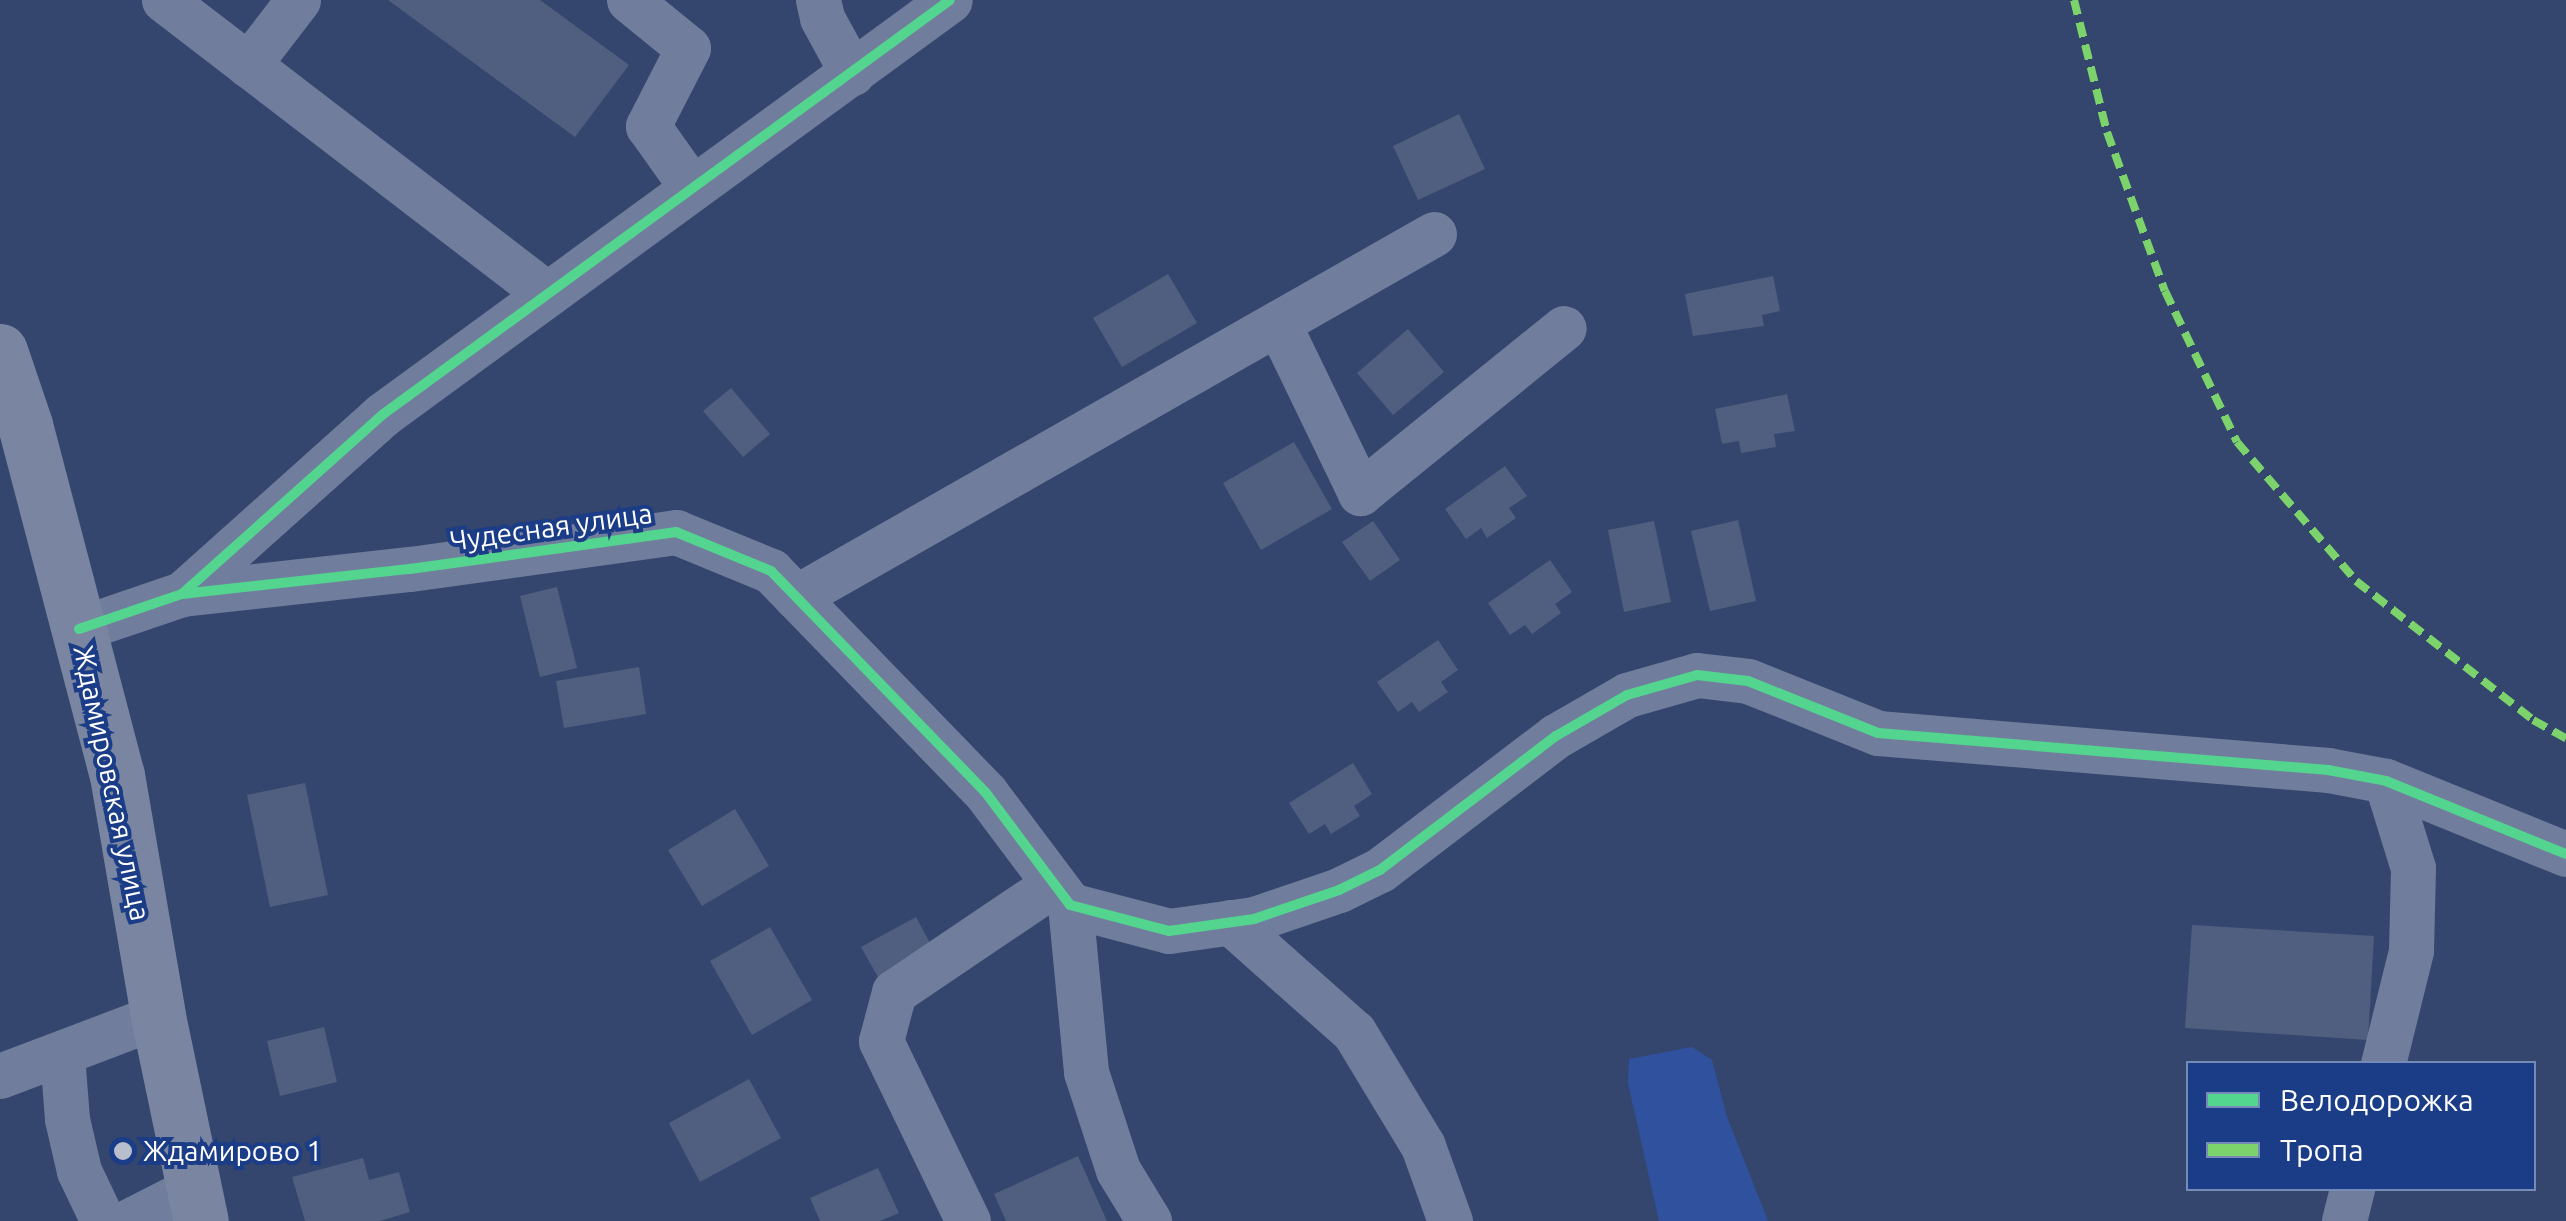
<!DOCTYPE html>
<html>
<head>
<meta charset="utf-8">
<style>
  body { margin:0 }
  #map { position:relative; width:2566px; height:1221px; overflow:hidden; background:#34466e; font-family:Ubuntu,sans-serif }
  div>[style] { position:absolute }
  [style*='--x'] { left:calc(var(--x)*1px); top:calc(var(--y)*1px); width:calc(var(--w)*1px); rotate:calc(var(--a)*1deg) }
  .green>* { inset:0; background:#30529e }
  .building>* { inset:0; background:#505f7f }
  .minor>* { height:45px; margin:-22.5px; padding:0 22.5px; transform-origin:22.5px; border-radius:22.5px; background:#707d9c }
  .major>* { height:55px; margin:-27.5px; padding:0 27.5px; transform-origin:27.5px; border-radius:27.5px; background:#7a86a1 }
  .quiet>* { height:8px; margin-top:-4px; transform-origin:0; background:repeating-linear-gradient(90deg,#7cd36c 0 15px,transparent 0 23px) }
  .cycleway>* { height:10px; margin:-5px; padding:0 5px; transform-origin:5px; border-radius:5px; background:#53d58f }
  .dots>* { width:28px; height:28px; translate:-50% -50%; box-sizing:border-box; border:5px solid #1b3c87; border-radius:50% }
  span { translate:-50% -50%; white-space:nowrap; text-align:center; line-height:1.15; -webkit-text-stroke:8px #1b3c87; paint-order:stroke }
  .street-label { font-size:28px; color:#fff }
  .poi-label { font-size:28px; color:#fff }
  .left { translate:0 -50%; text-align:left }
  .legend { position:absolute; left:2186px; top:1061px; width:350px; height:130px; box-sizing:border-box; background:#1b3c87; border:2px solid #768ab7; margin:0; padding:12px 18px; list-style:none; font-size:30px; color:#fff }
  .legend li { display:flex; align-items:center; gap:20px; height:50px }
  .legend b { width:50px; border:2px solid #768ab7 }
</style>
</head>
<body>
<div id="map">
  <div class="green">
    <div style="clip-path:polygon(1692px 1047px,1712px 1060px,1727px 1117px,1768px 1221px,1659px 1221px,1628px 1083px,1629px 1059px)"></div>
  </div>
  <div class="building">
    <div style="clip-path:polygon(388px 0,540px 0,629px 65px,575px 137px)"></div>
    <div style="clip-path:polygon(1459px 114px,1485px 169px,1418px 200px,1393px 146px)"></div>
    <div style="clip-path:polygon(1168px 274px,1197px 323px,1122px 367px,1093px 318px)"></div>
    <div style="clip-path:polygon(1773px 276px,1780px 311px,1762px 315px,1764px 326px,1693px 336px,1685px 294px)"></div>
    <div style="clip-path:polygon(1408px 329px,1444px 372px,1393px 415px,1357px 373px)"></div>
    <div style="clip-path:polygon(731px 388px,770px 434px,743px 457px,703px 411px)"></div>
    <div style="clip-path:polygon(1787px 394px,1795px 431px,1774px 434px,1776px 447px,1741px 453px,1739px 441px,1722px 444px,1715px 409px)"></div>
    <div style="clip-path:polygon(1294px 442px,1332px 509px,1261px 550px,1223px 483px)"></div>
    <div style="clip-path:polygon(1505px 466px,1527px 496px,1509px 508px,1516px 518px,1487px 538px,1481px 528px,1466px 539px,1445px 509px)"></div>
    <div style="clip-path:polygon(1738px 520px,1756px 601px,1710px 611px,1691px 531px)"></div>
    <div style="clip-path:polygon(1373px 521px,1400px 560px,1370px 581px,1342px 542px)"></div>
    <div style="clip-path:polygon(1654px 521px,1671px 602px,1624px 612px,1608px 530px)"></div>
    <div style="clip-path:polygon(1550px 560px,1572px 592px,1555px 604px,1561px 613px,1532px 634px,1525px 625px,1510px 635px,1488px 603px)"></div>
    <div style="clip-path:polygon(557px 587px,577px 668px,540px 677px,520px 596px)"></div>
    <div style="clip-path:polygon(1438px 640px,1458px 670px,1441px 682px,1448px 692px,1419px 712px,1412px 702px,1398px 712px,1377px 682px)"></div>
    <div style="clip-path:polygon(639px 667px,646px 714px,564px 728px,556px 681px)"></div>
    <div style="clip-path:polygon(1353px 763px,1372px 794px,1354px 806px,1360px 816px,1331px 834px,1325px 824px,1309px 834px,1289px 803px)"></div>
    <div style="clip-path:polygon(305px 783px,328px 895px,270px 907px,247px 795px)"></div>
    <div style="clip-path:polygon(735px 809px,769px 866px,702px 906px,668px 850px)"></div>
    <div style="clip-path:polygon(916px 917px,937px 956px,883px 986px,861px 947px)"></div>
    <div style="clip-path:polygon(2192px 925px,2374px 936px,2368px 1040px,2185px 1028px)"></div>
    <div style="clip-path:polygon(770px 927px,812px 1000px,752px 1035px,710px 961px)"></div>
    <div style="clip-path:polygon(324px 1027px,337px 1082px,280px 1096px,267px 1041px)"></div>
    <div style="clip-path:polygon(749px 1079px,781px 1138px,700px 1182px,669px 1123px)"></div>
    <div style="clip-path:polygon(1078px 1156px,1107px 1221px,1006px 1221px,994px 1194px)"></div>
    <div style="clip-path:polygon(363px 1158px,369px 1180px,399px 1172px,410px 1212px,380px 1221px,305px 1221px,292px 1177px)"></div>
    <div style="clip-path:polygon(878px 1168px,899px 1213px,880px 1221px,820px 1221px,810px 1198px)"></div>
  </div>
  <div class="minor">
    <div style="--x:164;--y:0;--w:483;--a:37.5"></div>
    <div style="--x:629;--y:0;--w:76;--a:39.1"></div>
    <div style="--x:688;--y:48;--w:88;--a:117.1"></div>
    <div style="--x:648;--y:126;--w:76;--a:54.6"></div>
    <div style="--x:818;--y:0;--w:18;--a:77"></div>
    <div style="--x:822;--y:18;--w:63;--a:61.4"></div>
    <div style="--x:248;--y:65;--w:82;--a:-52.4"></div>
    <div style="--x:1278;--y:323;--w:189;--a:64.2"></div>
    <div style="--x:1360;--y:493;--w:262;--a:-39"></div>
    <div style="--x:182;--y:594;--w:229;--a:-6.3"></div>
    <div style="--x:410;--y:569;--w:269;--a:-7.9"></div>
    <div style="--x:676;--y:532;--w:103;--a:22.3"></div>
    <div style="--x:771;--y:571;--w:309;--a:45.9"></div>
    <div style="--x:986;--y:793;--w:140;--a:53.1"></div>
    <div style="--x:796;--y:597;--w:734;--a:-29.64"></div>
    <div style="--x:79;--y:629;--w:109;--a:-18.8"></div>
    <div style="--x:182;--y:594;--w:268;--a:-41.8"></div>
    <div style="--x:382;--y:415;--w:703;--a:-36.15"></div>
    <div style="--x:1070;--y:905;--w:102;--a:14.7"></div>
    <div style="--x:1169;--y:931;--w:86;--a:-8"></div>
    <div style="--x:1254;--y:919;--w:90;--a:-18.8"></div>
    <div style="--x:1339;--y:890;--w:46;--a:-26"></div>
    <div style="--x:1380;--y:870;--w:221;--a:-37.3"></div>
    <div style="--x:1556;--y:736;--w:82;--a:-30"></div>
    <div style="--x:1627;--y:695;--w:73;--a:-15.9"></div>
    <div style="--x:1697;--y:675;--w:51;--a:6.7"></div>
    <div style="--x:1748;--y:681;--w:140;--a:21.8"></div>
    <div style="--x:1878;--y:733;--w:452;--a:4.7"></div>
    <div style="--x:2328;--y:770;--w:59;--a:10.7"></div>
    <div style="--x:2386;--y:781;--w:194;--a:22.1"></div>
    <div style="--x:1070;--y:905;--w:168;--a:84.5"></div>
    <div style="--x:1086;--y:1072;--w:103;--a:71.9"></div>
    <div style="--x:1118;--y:1170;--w:60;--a:58.7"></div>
    <div style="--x:1230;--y:922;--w:166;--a:41.6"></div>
    <div style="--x:1354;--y:1032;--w:133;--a:58.8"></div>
    <div style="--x:1423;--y:1146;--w:80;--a:70.2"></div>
    <div style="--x:62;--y:1055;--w:64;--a:85.5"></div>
    <div style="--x:67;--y:1119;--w:53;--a:77"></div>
    <div style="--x:79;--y:1171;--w:55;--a:64.4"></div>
    <div style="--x:2383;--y:1064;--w:116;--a:-76.1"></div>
    <div style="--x:2411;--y:951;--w:83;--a:-88.6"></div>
    <div style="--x:2413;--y:868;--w:91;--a:-107.2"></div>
    <div style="--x:0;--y:1076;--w:169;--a:-20.8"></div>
    <div style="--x:129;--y:1221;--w:71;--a:-26.9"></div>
    <div style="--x:968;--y:1221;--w:200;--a:-115.8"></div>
    <div style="--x:881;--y:1041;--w:51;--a:-75.1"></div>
    <div style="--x:894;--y:992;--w:193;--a:-34"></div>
    <div style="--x:2344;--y:1221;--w:34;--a:-76"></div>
  </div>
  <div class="major">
    <div style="--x:0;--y:351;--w:78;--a:71.3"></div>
    <div style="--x:25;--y:425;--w:362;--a:75.3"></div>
    <div style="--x:117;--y:775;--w:244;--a:80.3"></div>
    <div style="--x:158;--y:1016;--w:209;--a:78.2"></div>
  </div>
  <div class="quiet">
    <div style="--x:2074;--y:0;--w:136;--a:76"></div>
    <div style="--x:2107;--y:132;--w:169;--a:70"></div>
    <div style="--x:2165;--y:291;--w:167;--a:64.5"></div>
    <div style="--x:2237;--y:442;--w:183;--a:49.4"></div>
    <div style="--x:2356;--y:581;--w:225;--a:38.1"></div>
    <div style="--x:2533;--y:720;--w:38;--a:29"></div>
  </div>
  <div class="cycleway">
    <div style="--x:182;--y:594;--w:229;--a:-6.3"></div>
    <div style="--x:410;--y:569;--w:269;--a:-7.9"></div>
    <div style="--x:676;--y:532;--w:103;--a:22.3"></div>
    <div style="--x:771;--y:571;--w:309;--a:45.9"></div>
    <div style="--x:986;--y:793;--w:140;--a:53.1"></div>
    <div style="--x:1070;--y:905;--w:102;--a:14.7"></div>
    <div style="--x:1169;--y:931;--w:86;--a:-8"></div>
    <div style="--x:1254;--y:919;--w:90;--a:-18.8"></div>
    <div style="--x:1339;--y:890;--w:46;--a:-26"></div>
    <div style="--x:1380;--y:870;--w:221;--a:-37.3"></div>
    <div style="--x:1556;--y:736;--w:82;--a:-30"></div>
    <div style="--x:1627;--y:695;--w:73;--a:-15.9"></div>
    <div style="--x:1697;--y:675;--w:51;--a:6.7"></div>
    <div style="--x:1748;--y:681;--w:140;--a:21.8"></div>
    <div style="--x:1878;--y:733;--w:452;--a:4.7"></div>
    <div style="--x:2328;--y:770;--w:59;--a:10.7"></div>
    <div style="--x:2386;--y:781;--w:194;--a:22.1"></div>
    <div style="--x:79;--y:629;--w:109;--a:-18.8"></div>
    <div style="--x:182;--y:594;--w:268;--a:-41.8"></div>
    <div style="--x:382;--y:415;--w:703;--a:-36.15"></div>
  </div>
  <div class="dots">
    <div style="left:123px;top:1151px;background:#b8becc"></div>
  </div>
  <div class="street-label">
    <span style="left:551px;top:527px;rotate:-8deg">Чудесная улица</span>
    <span style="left:112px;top:783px;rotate:78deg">Ждамировская улица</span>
  </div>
  <div class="poi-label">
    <span class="left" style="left:143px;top:1151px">Ждамирово 1</span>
  </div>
  <ul class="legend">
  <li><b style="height:12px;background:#53d58f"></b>Велодорожка</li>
  <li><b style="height:12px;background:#7cd36c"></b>Тропа</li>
  </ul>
</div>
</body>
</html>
